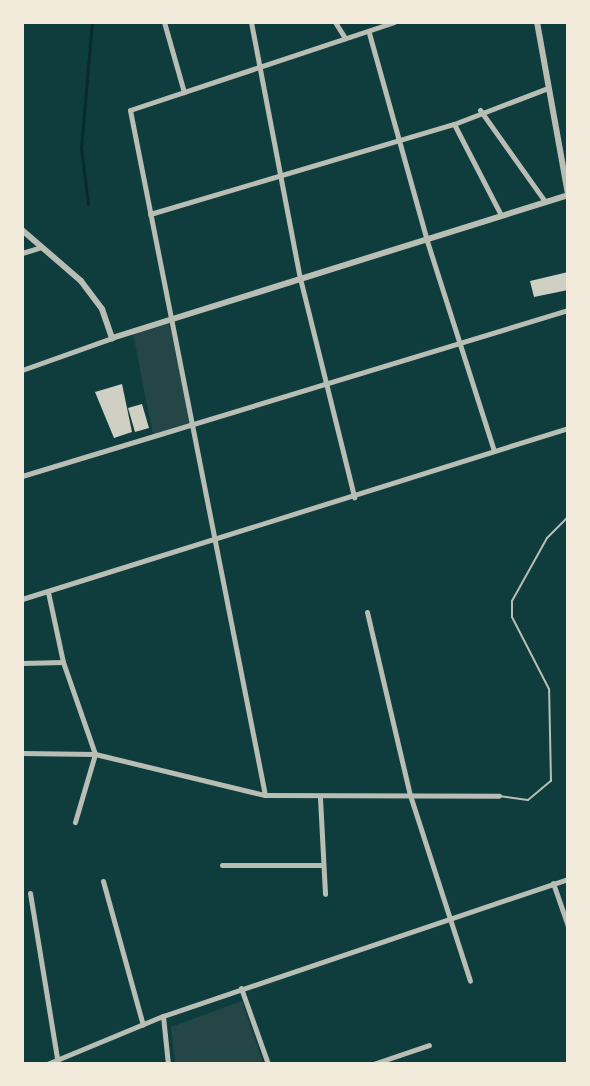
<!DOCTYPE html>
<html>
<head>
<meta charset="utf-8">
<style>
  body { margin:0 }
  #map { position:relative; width:590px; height:1086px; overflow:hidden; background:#0f3d3e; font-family:Overpass,sans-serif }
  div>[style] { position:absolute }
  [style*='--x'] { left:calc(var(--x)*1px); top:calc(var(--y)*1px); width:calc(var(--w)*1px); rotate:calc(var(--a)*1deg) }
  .green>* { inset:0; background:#244646 }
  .stream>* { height:3px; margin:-1.5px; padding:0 1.5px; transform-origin:1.5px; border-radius:1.5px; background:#0a2a2b }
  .building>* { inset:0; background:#cfcfc3 }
  .service>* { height:2px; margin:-1px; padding:0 1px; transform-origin:1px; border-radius:1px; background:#b8beb3 }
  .minor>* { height:5px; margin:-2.5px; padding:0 2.5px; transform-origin:2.5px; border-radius:2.5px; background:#b8beb3 }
  .tertiary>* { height:6px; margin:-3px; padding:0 3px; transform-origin:3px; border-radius:3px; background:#b8beb3 }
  span { translate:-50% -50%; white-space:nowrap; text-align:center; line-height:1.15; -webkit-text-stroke:6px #f1e9da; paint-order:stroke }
  .frame { position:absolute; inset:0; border:24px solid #f1e9da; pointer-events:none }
</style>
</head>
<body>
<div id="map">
  <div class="green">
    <div style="clip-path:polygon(169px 324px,192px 427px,154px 440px,133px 333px)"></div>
    <div style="clip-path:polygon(242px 1001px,263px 1063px,175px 1063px,171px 1027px)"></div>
  </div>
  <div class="stream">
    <div style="--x:88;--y:204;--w:56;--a:-97.1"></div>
    <div style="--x:81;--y:148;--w:126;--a:-85"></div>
  </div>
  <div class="building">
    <div style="clip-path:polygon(568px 272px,568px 290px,534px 297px,530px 281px)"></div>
    <div style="clip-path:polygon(122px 384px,132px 432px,114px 438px,95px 392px)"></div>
    <div style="clip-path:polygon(142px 404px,149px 428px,135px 432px,128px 408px)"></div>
  </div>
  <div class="service">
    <div style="--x:499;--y:796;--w:29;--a:8"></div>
    <div style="--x:528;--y:800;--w:30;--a:-40"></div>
    <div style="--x:551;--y:781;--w:92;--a:-91.2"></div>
    <div style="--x:549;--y:689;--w:81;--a:-117.2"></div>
    <div style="--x:512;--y:617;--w:16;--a:-90"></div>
    <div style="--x:512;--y:601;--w:72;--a:-60.9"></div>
    <div style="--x:547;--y:538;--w:30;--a:-45"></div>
  </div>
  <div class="minor">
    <div style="--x:164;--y:22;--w:73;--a:74.1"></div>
    <div style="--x:251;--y:22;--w:261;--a:79.2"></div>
    <div style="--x:300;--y:278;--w:226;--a:76.1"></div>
    <div style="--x:335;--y:22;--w:19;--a:58"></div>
    <div style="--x:369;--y:33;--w:216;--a:74.4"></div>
    <div style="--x:427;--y:241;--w:220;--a:72.3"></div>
    <div style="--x:480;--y:110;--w:110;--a:54.6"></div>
    <div style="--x:454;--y:124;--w:102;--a:62.7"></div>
    <div style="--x:150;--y:214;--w:317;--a:-16.5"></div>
    <div style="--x:454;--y:124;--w:101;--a:-21"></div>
    <div style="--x:22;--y:253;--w:21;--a:-17"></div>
    <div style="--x:22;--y:370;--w:96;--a:-19.6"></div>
    <div style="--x:22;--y:476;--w:571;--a:-16.91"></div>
    <div style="--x:48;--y:592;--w:72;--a:77.9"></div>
    <div style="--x:63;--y:662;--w:97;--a:70.8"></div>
    <div style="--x:95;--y:754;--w:71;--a:106.4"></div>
    <div style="--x:22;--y:599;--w:572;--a:-17.39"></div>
    <div style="--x:367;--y:612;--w:188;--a:76.8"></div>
    <div style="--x:410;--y:795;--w:195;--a:72.1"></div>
    <div style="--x:22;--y:663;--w:41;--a:-1.4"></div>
    <div style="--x:22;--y:753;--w:73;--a:0.8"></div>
    <div style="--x:95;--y:754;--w:175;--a:13.6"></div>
    <div style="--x:265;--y:795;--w:234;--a:0.2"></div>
    <div style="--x:265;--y:795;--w:698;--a:-101.15"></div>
    <div style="--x:130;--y:110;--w:278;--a:-18.4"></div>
    <div style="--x:320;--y:798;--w:96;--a:87"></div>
    <div style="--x:222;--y:865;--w:100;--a:0"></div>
    <div style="--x:103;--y:881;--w:149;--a:74.5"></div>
    <div style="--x:553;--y:883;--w:46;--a:70.8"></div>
    <div style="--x:30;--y:893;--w:173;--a:80.7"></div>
    <div style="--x:241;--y:988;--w:81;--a:70.4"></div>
    <div style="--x:163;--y:1016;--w:48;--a:84.1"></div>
    <div style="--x:47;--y:1064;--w:126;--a:-22.5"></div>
    <div style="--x:163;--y:1016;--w:428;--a:-18.7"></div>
    <div style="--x:373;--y:1064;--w:59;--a:-18.7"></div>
  </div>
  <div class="tertiary">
    <div style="--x:537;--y:22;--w:175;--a:79.8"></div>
    <div style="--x:22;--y:230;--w:78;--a:40.8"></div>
    <div style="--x:81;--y:281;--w:35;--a:53"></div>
    <div style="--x:102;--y:309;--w:31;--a:71"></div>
    <div style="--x:112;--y:338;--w:478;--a:-17.4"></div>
  </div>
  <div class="frame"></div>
</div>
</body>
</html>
